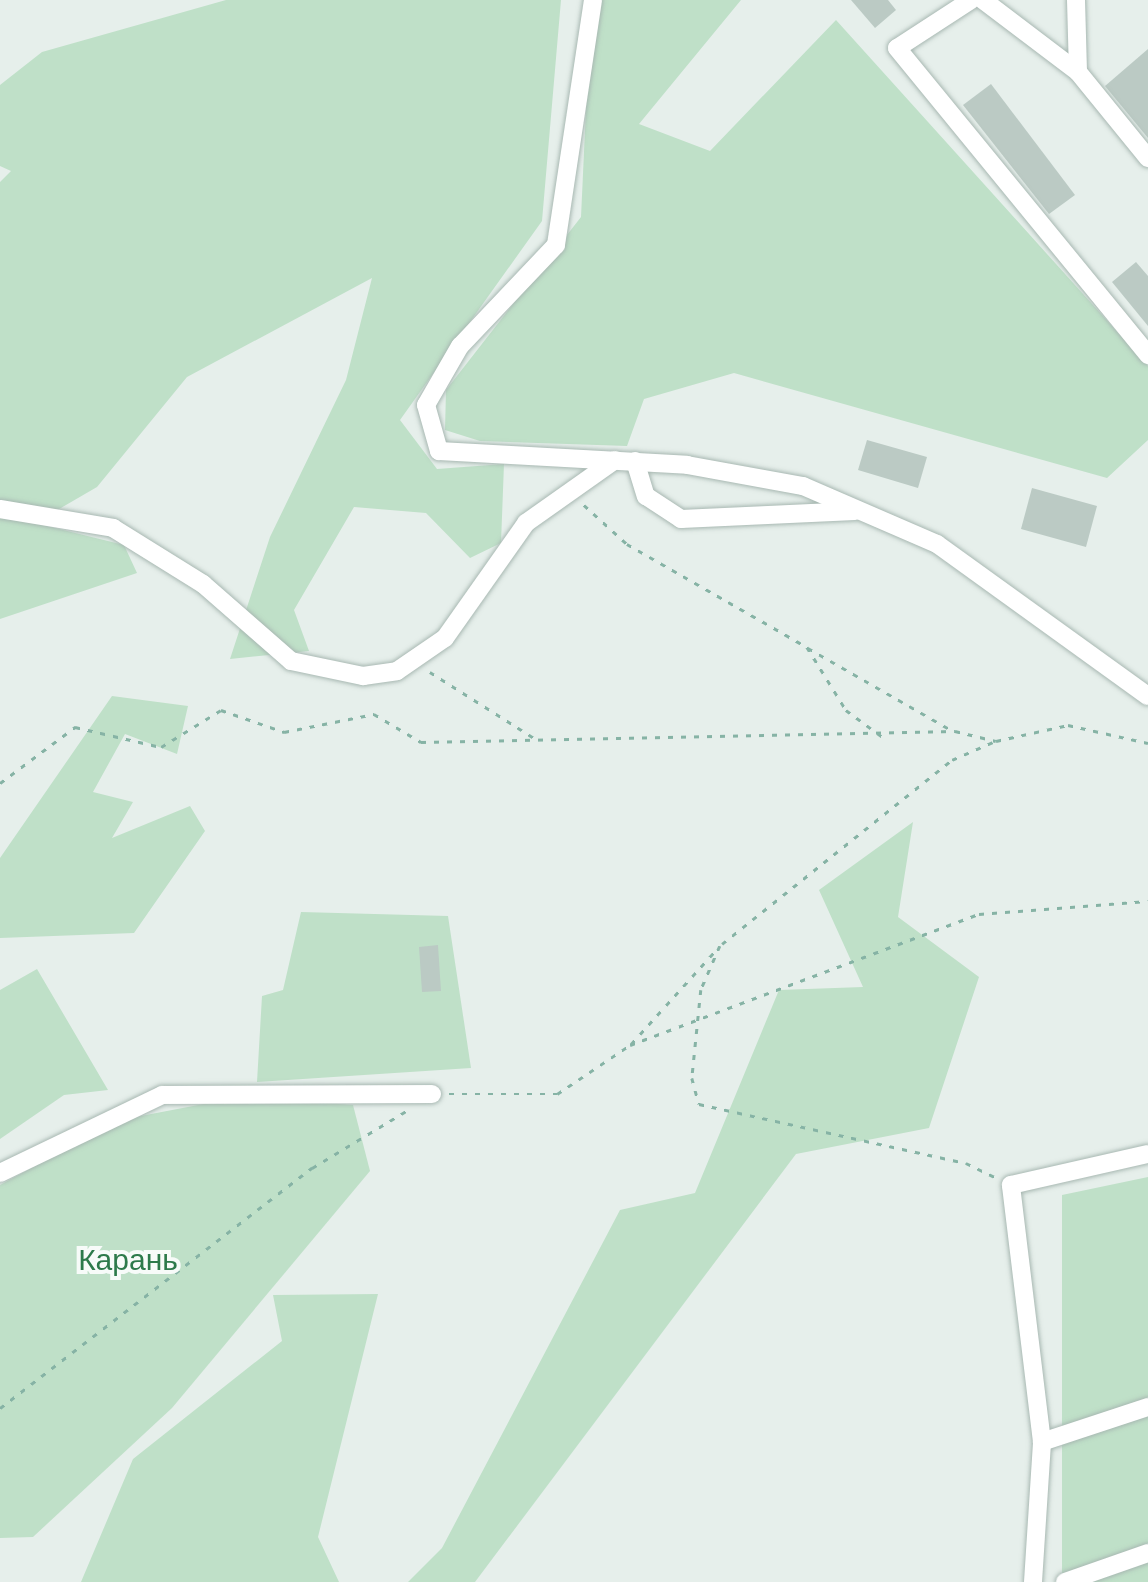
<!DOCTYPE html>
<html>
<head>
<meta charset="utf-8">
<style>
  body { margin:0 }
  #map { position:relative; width:1148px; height:1582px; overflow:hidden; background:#e6efeb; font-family:Arial,sans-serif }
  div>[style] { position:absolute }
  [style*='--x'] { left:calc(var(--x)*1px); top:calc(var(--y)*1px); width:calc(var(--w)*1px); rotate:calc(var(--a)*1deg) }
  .green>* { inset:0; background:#bfe0c8 }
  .building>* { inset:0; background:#bbcac4 }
  .path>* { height:2.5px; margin-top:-1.25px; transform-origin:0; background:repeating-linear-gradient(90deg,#86b3a5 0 5px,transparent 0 13px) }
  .roads { filter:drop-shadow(0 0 2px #a8b8b2) drop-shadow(0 0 2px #a8b8b2) }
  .minor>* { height:18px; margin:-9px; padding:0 9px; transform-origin:9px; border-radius:9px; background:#fff }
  span { translate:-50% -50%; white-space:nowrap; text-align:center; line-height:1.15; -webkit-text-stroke:8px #f7fbf9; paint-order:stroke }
  .park-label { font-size:30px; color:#2d7a4b }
</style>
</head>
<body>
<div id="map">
  <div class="green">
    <div style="clip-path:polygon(226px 0,561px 0,542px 221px,400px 420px,437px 469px,504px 464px,501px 543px,470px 558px,426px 513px,354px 507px,294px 610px,309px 651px,230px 659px,270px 537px,346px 380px,372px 278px,187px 377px,97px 487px,35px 523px,124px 545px,137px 573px,0 619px,0 182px,11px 171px,0 166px,0 85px,42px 52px)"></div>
    <div style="clip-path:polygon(591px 0,741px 0,639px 124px,710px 151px,836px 20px,1148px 366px,1148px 440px,1107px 478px,734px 373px,644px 399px,627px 446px,480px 441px,445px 430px,446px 390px,581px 217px)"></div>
    <div style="clip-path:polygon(112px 696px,188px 706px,177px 754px,125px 734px,93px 792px,133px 802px,112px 838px,190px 806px,205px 831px,134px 933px,0 938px,0 858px)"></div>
    <div style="clip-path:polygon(913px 822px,898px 917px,979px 977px,929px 1128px,796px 1154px,475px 1582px,408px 1582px,442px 1548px,620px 1210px,695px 1193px,779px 990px,863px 987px,819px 890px)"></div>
    <div style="clip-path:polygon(301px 912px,448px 916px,471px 1068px,257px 1082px,262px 996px,283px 990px)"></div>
    <div style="clip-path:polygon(37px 969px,108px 1090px,64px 1095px,0 1139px,0 990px)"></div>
    <div style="clip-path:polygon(240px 1097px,353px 1105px,370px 1171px,172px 1408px,33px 1537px,0 1538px,0 1185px,120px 1120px)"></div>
    <div style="clip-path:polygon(1148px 1177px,1148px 1582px,1062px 1582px,1062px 1195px)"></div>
    <div style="clip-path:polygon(378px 1294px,318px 1537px,339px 1582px,81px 1582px,133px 1459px,282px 1341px,273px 1295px)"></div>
  </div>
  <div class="building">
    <div style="clip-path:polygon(851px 0,888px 0,896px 10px,875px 28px)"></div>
    <div style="clip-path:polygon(1148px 49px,1148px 138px,1105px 86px)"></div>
    <div style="clip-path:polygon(991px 84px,1075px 195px,1049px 214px,963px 105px)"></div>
    <div style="clip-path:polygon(1136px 262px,1148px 276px,1148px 326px,1112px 282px)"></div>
    <div style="clip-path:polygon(867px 440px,927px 457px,918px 488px,858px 470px)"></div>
    <div style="clip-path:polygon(1032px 488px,1097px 506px,1086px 547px,1021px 529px)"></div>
    <div style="clip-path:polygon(438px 945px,441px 991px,422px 992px,419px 947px)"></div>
  </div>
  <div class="path">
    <div style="--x:584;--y:505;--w:58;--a:42.2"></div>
    <div style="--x:627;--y:544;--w:207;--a:29.8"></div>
    <div style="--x:807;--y:647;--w:74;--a:58.2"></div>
    <div style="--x:846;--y:710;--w:47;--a:36.4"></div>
    <div style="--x:808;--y:648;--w:167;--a:29.8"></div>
    <div style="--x:430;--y:672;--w:127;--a:32.4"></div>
    <div style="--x:0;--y:783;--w:94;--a:-36.7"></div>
    <div style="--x:75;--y:727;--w:88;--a:13.1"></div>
    <div style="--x:161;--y:747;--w:70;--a:-31.7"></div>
    <div style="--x:221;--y:710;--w:67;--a:19.2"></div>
    <div style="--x:284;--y:732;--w:92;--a:-11.3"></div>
    <div style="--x:374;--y:714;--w:55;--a:30.8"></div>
    <div style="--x:421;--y:742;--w:534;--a:-1.18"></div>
    <div style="--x:955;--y:731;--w:42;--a:13.7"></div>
    <div style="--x:996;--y:741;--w:74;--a:-12.5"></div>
    <div style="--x:1068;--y:725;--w:82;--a:12.7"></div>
    <div style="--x:722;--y:944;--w:295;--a:-38.7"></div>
    <div style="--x:952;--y:760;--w:47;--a:-23.8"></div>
    <div style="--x:720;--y:946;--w:48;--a:113.4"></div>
    <div style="--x:701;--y:990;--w:88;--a:95.8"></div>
    <div style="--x:692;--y:1078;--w:27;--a:75"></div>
    <div style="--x:699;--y:1104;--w:273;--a:12.5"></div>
    <div style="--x:966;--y:1163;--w:34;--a:26"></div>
    <div style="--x:631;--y:1044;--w:127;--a:-47.9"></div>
    <div style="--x:449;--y:1094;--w:108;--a:0"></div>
    <div style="--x:557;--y:1094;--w:88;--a:-33.9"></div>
    <div style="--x:630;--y:1045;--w:373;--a:-20.6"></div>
    <div style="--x:979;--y:914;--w:169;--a:-4.4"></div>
    <div style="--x:0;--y:1408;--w:394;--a:-37.6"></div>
    <div style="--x:312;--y:1168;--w:110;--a:-31.2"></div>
  </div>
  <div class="roads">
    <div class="minor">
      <div style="--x:593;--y:0;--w:248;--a:98.6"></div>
      <div style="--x:556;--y:245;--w:139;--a:133.5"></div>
      <div style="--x:460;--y:346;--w:68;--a:120"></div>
      <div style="--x:426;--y:405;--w:48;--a:74.2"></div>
      <div style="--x:439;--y:451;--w:248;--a:3.2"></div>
      <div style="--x:687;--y:465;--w:118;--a:10.3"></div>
      <div style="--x:803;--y:486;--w:146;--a:23.4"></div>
      <div style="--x:937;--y:544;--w:260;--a:35.8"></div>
      <div style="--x:971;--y:0;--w:88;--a:147"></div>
      <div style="--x:897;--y:48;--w:397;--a:50.7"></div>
      <div style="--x:983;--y:0;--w:119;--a:37.2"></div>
      <div style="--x:1078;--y:72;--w:111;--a:50.9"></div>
      <div style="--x:1076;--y:0;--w:72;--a:88.4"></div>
      <div style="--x:635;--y:461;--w:37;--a:73"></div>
      <div style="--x:646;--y:496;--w:42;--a:33.3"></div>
      <div style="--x:681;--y:519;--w:174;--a:-2.6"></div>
      <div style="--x:0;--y:509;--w:115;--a:9.5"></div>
      <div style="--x:113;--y:528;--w:106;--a:31.9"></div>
      <div style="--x:203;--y:584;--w:117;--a:41.2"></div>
      <div style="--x:291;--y:661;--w:74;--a:11.8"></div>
      <div style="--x:363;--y:676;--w:34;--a:-8"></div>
      <div style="--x:397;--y:671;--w:58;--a:-34.5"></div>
      <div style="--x:445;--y:638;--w:141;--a:-54.8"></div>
      <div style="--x:526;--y:523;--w:109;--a:-35.3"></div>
      <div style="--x:0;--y:1173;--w:180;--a:-25.7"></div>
      <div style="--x:162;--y:1095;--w:270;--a:-0.2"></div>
      <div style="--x:1042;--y:1442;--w:112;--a:-18.3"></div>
      <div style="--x:1033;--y:1582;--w:140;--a:-86.3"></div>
      <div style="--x:1042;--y:1442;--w:259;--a:-96.9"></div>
      <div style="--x:1011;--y:1185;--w:140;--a:-12.8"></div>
      <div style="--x:1065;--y:1582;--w:88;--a:-19.3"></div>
    </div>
  </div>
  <div class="park-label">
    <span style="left:128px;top:1260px">Карань</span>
  </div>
</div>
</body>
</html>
